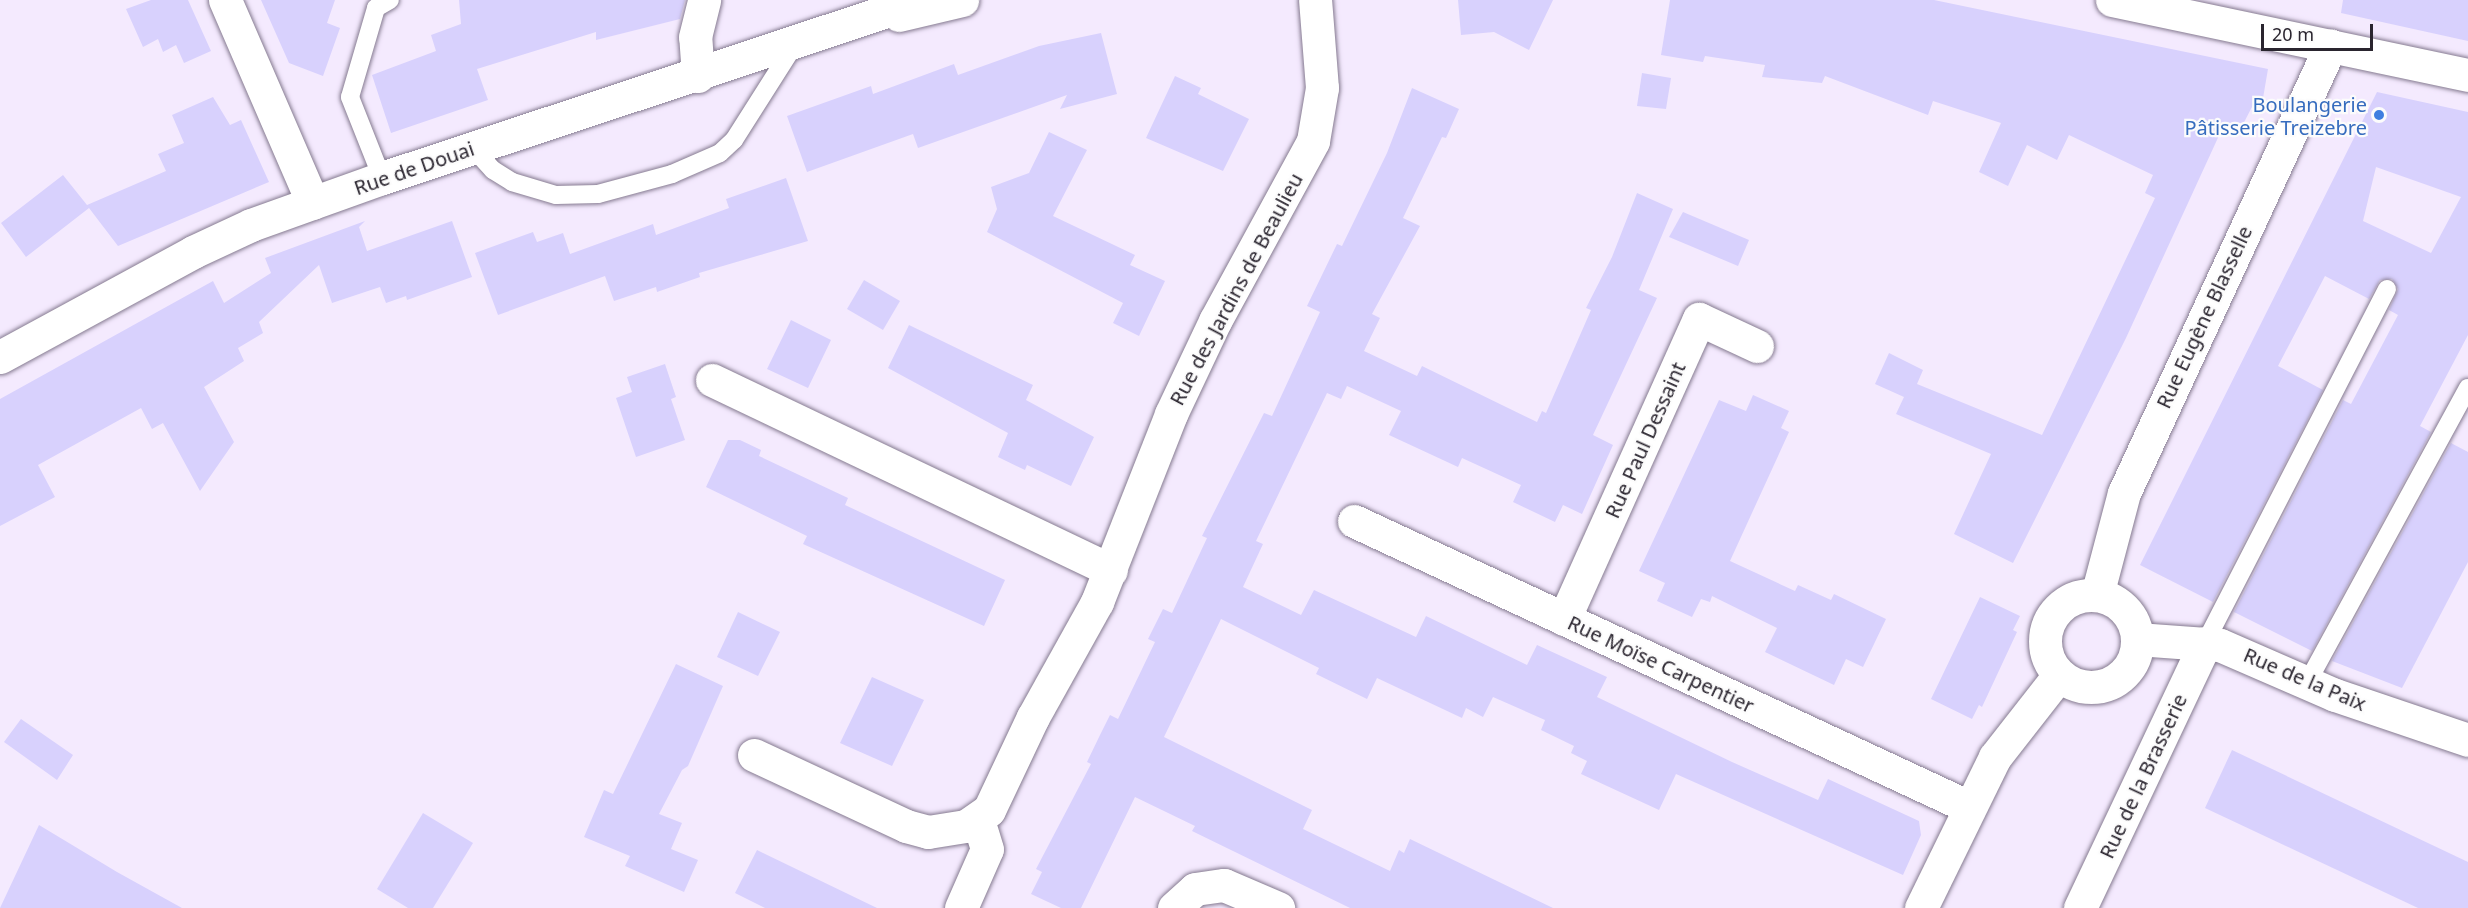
<!DOCTYPE html>
<html>
<head>
<meta charset="utf-8">
<style>
  body { margin:0 }
  #map { position:relative; width:2468px; height:908px; overflow:hidden; background:#f4eafe; font-family:"Noto Sans",sans-serif }
  div>[style] { position:absolute }
  [style*='--x'] { left:calc(var(--x)*1px); top:calc(var(--y)*1px); width:calc(var(--w)*1px); rotate:calc(var(--a)*1deg) }
  .building>* { inset:0; background:#d8d1fd }
  .roads { filter:drop-shadow(0 0 2px #857a90) drop-shadow(0 0 2px #857a90) }
  .service>* { height:18px; margin:-9px; padding:0 9px; transform-origin:9px; border-radius:9px; background:#fff }
  .minor>* { height:33px; margin:-16.5px; padding:0 16.5px; transform-origin:16.5px; border-radius:16.5px; background:#fff }
  .minor>.ring { margin:-16.5px; padding:0; box-sizing:content-box; background:none; border:33px solid #fff; border-radius:50% }
  .tertiary>* { height:33px; margin:-16.5px; padding:0 16.5px; transform-origin:16.5px; border-radius:16.5px; background:#fff }
  .dots>* { width:16px; height:16px; translate:-50% -50%; box-sizing:border-box; border:3px solid #fcfcfc; border-radius:50% }
  span { translate:-50% -50%; white-space:nowrap; text-align:center; line-height:1.15; -webkit-text-stroke:4.5px #fcfcfc; paint-order:stroke }
  .shop-label { font-size:20px; color:#366cbe }
  .right { translate:-100% -50%; text-align:right }
  .street-label { font-size:20px; color:#2a252f }
  .scale { position:absolute; left:2261px; top:24px; width:112px; height:27px; box-sizing:border-box; border:3px solid #2a252f; border-top:0; padding-left:8px; font-size:18px; line-height:21px; white-space:nowrap; color:#2a252f; -webkit-text-stroke:4px #fcfcfc; paint-order:stroke }
</style>
</head>
<body>
<div id="map">
  <div class="building">
    <div style="clip-path:polygon(151px 0,188px 0,211px 51px,184px 63px,176px 45px,163px 52px,158px 39px,143px 47px,126px 9px)"></div>
    <div style="clip-path:polygon(261px 0,335px 0,327px 23px,340px 28px,323px 76px,289px 63px)"></div>
    <div style="clip-path:polygon(459px 0,685px 0,680px 19px,596px 40px,596px 32px,477px 69px,488px 100px,391px 133px,372px 75px,436px 51px,431px 35px,461px 24px)"></div>
    <div style="clip-path:polygon(1458px 0,1553px 0,1529px 50px,1494px 32px,1461px 35px)"></div>
    <div style="clip-path:polygon(1670px 0,1934px 0,2268px 69px,2262px 104px,2254px 103px,2237px 136px,2222px 129px,2126px 338px,2013px 563px,1954px 534px,1991px 454px,1896px 414px,1904px 397px,1875px 384px,1889px 353px,1923px 370px,1917px 384px,2042px 435px,2155px 198px,2145px 193px,2153px 175px,2069px 135px,2057px 160px,2027px 145px,2008px 186px,1979px 172px,2001px 123px,1933px 101px,1928px 115px,1825px 76px,1822px 83px,1762px 77px,1765px 65px,1705px 56px,1703px 62px,1661px 55px)"></div>
    <div style="clip-path:polygon(2343px 0,2468px 0,2468px 41px,2341px 13px)"></div>
    <div style="clip-path:polygon(1101px 33px,1117px 94px,1060px 109px,1067px 95px,918px 148px,913px 134px,807px 172px,787px 116px,871px 86px,873px 94px,954px 64px,958px 75px,1039px 46px)"></div>
    <div style="clip-path:polygon(1642px 73px,1671px 78px,1666px 109px,1637px 106px)"></div>
    <div style="clip-path:polygon(1175px 76px,1201px 88px,1198px 94px,1249px 119px,1223px 171px,1146px 138px)"></div>
    <div style="clip-path:polygon(1412px 88px,1459px 109px,1446px 138px,1442px 137px,1403px 218px,1420px 226px,1372px 314px,1380px 318px,1364px 351px,1417px 376px,1422px 366px,1537px 422px,1542px 411px,1546px 413px,1591px 310px,1586px 308px,1612px 257px,1637px 193px,1673px 209px,1639px 290px,1657px 298px,1593px 435px,1613px 445px,1582px 514px,1563px 505px,1555px 522px,1513px 502px,1521px 485px,1462px 458px,1458px 467px,1389px 435px,1401px 411px,1347px 386px,1341px 399px,1327px 393px,1256px 541px,1263px 544px,1243px 587px,1301px 615px,1314px 590px,1416px 637px,1426px 616px,1527px 665px,1537px 645px,1607px 677px,1597px 697px,1732px 762px,1818px 800px,1828px 779px,1919px 821px,1921px 835px,1903px 875px,1676px 774px,1659px 810px,1581px 774px,1587px 761px,1571px 753px,1574px 746px,1541px 730px,1545px 720px,1493px 697px,1483px 717px,1466px 708px,1462px 718px,1377px 678px,1367px 699px,1316px 674px,1319px 668px,1221px 619px,1164px 737px,1312px 810px,1303px 829px,1390px 871px,1399px 850px,1404px 853px,1410px 839px,1553px 908px,1350px 908px,1192px 831px,1195px 826px,1135px 797px,1081px 908px,1061px 908px,1031px 894px,1042px 872px,1036px 869px,1091px 764px,1087px 762px,1100px 735px,1110px 715px,1118px 719px,1155px 642px,1148px 639px,1163px 609px,1172px 613px,1207px 538px,1202px 536px,1264px 413px,1272px 416px,1320px 312px,1307px 306px,1337px 244px,1342px 246px,1387px 153px)"></div>
    <div style="clip-path:polygon(evenodd,2377px 92px,2468px 112px,2468px 335px,2420px 426px,2431px 432px,2312px 651px,2234px 612px,2343px 400px,2351px 404px,2398px 315px,2389px 310px,2398px 289px,2392px 279px,2380px 280px,2369px 299px,2325px 276px,2278px 366px,2323px 390px,2213px 602px,2140px 565px,2377px 92px,2376px 167px,2461px 197px,2431px 253px,2363px 221px,2376px 167px)"></div>
    <div style="clip-path:polygon(213px 97px,230px 125px,241px 120px,269px 182px,118px 246px,89px 208px,26px 257px,1px 223px,63px 175px,87px 205px,166px 171px,158px 154px,184px 143px,172px 115px)"></div>
    <div style="clip-path:polygon(1049px 132px,1087px 150px,1053px 216px,1135px 255px,1130px 265px,1165px 281px,1139px 336px,1113px 323px,1123px 303px,987px 232px,997px 209px,991px 187px,1029px 173px)"></div>
    <div style="clip-path:polygon(786px 178px,808px 241px,699px 273px,700px 277px,657px 292px,656px 287px,614px 301px,605px 276px,498px 315px,475px 253px,533px 232px,537px 242px,563px 233px,570px 254px,653px 224px,656px 235px,729px 208px,726px 199px)"></div>
    <div style="clip-path:polygon(1683px 212px,1749px 240px,1738px 266px,1669px 237px)"></div>
    <div style="clip-path:polygon(365px 221px,359px 227px,367px 251px,452px 221px,472px 277px,407px 300px,406px 296px,386px 303px,380px 287px,332px 303px,319px 265px,259px 322px,263px 333px,238px 348px,244px 361px,204px 387px,234px 442px,200px 491px,163px 423px,152px 429px,141px 408px,38px 465px,55px 497px,0 526px,0 399px,213px 281px,224px 303px,271px 273px,265px 258px)"></div>
    <div style="clip-path:polygon(864px 280px,900px 301px,883px 330px,847px 309px)"></div>
    <div style="clip-path:polygon(791px 320px,831px 340px,808px 388px,767px 369px)"></div>
    <div style="clip-path:polygon(909px 325px,1033px 385px,1026px 400px,1094px 437px,1071px 486px,1027px 465px,1025px 470px,998px 457px,1008px 433px,888px 368px)"></div>
    <div style="clip-path:polygon(665px 364px,676px 397px,671px 399px,685px 440px,636px 457px,616px 398px,632px 392px,627px 377px)"></div>
    <div style="clip-path:polygon(1753px 395px,1789px 411px,1781px 428px,1789px 432px,1730px 561px,1795px 591px,1798px 585px,1831px 600px,1834px 594px,1886px 619px,1863px 667px,1846px 659px,1834px 685px,1765px 652px,1777px 628px,1712px 596px,1710px 602px,1701px 599px,1692px 617px,1657px 601px,1665px 583px,1639px 571px,1719px 400px,1746px 411px)"></div>
    <div style="clip-path:polygon(728px 440px,740px 440px,761px 450px,759px 456px,848px 498px,845px 505px,1005px 580px,984px 626px,803px 544px,807px 536px,706px 487px)"></div>
    <div style="clip-path:polygon(2451px 443px,2468px 452px,2468px 562px,2402px 688px,2332px 661px)"></div>
    <div style="clip-path:polygon(1980px 597px,2020px 616px,2013px 630px,2017px 632px,1982px 707px,1979px 705px,1972px 719px,1931px 699px)"></div>
    <div style="clip-path:polygon(738px 612px,780px 632px,758px 676px,717px 657px)"></div>
    <div style="clip-path:polygon(676px 664px,723px 686px,688px 766px,682px 770px,659px 814px,682px 823px,671px 849px,698px 860px,684px 892px,625px 866px,630px 856px,584px 837px,604px 790px,613px 794px)"></div>
    <div style="clip-path:polygon(872px 677px,924px 700px,892px 766px,840px 743px)"></div>
    <div style="clip-path:polygon(21px 719px,73px 755px,57px 780px,4px 742px)"></div>
    <div style="clip-path:polygon(2232px 750px,2468px 862px,2468px 908px,2418px 908px,2205px 808px)"></div>
    <div style="clip-path:polygon(423px 813px,473px 843px,433px 908px,408px 908px,377px 889px)"></div>
    <div style="clip-path:polygon(39px 825px,117px 872px,182px 908px,0 908px)"></div>
    <div style="clip-path:polygon(757px 850px,877px 908px,765px 908px,735px 893px)"></div>
  </div>
  <div class="roads">
    <div class="service">
      <div style="--x:473;--y:148;--w:30;--a:48"></div>
      <div style="--x:493;--y:170;--w:22;--a:32"></div>
      <div style="--x:512;--y:182;--w:46;--a:16.5"></div>
      <div style="--x:556;--y:195;--w:42;--a:-1.4"></div>
      <div style="--x:598;--y:194;--w:77;--a:-15.1"></div>
      <div style="--x:672;--y:174;--w:52;--a:-23.6"></div>
      <div style="--x:720;--y:153;--w:19;--a:-43"></div>
      <div style="--x:734;--y:140;--w:114;--a:-57.6"></div>
      <div style="--x:382;--y:178;--w:87;--a:-111.6"></div>
      <div style="--x:350;--y:97;--w:93;--a:-73.7"></div>
      <div style="--x:376;--y:8;--w:16;--a:-30"></div>
      <div style="--x:2205;--y:643;--w:398;--a:-62.8"></div>
      <div style="--x:2307;--y:683;--w:336;--a:-61.4"></div>
    </div>
    <div class="minor">
      <div style="--x:225;--y:0;--w:221;--a:66.6"></div>
      <div style="--x:698;--y:76;--w:39;--a:-94"></div>
      <div style="--x:695;--y:37;--w:38;--a:-76"></div>
      <div style="--x:712;--y:380;--w:442;--a:25.5"></div>
      <div style="--x:1354;--y:521;--w:678;--a:24.94"></div>
      <div class="ring" style="left:2045px;top:595px;width:59px;height:59px"></div>
      <div style="--x:2097;--y:595;--w:106;--a:-75.2"></div>
      <div style="--x:2124;--y:493;--w:493;--a:-65.2"></div>
      <div style="--x:1564;--y:619;--w:329;--a:-65.8"></div>
      <div style="--x:1699;--y:319;--w:64;--a:25"></div>
      <div style="--x:2137;--y:639;--w:83;--a:4.1"></div>
      <div style="--x:2220;--y:645;--w:125;--a:23.5"></div>
      <div style="--x:2335;--y:695;--w:140;--a:18.7"></div>
      <div style="--x:754;--y:755;--w:168;--a:25"></div>
      <div style="--x:906;--y:826;--w:23;--a:15"></div>
      <div style="--x:928;--y:832;--w:38;--a:-9"></div>
      <div style="--x:966;--y:826;--w:28;--a:-35"></div>
      <div style="--x:989;--y:810;--w:103;--a:-64.7"></div>
      <div style="--x:1033;--y:717;--w:132;--a:-60.9"></div>
      <div style="--x:1097;--y:602;--w:202;--a:-68.5"></div>
      <div style="--x:1171;--y:414;--w:103;--a:-64.7"></div>
      <div style="--x:1215;--y:321;--w:205;--a:-61.4"></div>
      <div style="--x:1313;--y:141;--w:54;--a:-80.4"></div>
      <div style="--x:1322;--y:88;--w:88;--a:-94.5"></div>
      <div style="--x:961;--y:908;--w:64;--a:-66.2"></div>
      <div style="--x:987;--y:849;--w:31;--a:-107"></div>
      <div style="--x:1174;--y:908;--w:28;--a:-42"></div>
      <div style="--x:1195;--y:889;--w:29;--a:-8"></div>
      <div style="--x:1224;--y:885;--w:59;--a:23.1"></div>
      <div style="--x:1921;--y:908;--w:168;--a:-63.9"></div>
      <div style="--x:1995;--y:757;--w:104;--a:-52"></div>
      <div style="--x:2080;--y:908;--w:293;--a:-64.7"></div>
    </div>
    <div class="tertiary">
      <div style="--x:2112;--y:0;--w:364;--a:11.9"></div>
      <div style="--x:899;--y:15;--w:65;--a:-13.4"></div>
      <div style="--x:0;--y:357;--w:220;--a:-28.5"></div>
      <div style="--x:193;--y:252;--w:64;--a:-25"></div>
      <div style="--x:251;--y:225;--w:139;--a:-19.7"></div>
      <div style="--x:382;--y:178;--w:567;--a:-18.31"></div>
    </div>
  </div>
  <div class="dots">
    <div style="left:2379px;top:115px;background:#3f7fe0"></div>
  </div>
  <div class="shop-label">
    <span class="right" style="left:2367px;top:116px">Boulangerie<br>Pâtisserie Treizebre</span>
  </div>
  <div class="street-label">
    <span style="left:414px;top:168px;rotate:-19deg">Rue de Douai</span>
    <span style="left:1236px;top:289px;rotate:-62deg">Rue des Jardins de Beaulieu</span>
    <span style="left:2204px;top:317px;rotate:-65deg">Rue Eugène Blasselle</span>
    <span style="left:1645px;top:440px;rotate:-66deg">Rue Paul Dessaint</span>
    <span style="left:1661px;top:664px;rotate:25deg">Rue Moïse Carpentier</span>
    <span style="left:2305px;top:679px;rotate:23deg">Rue de la Paix</span>
    <span style="left:2143px;top:776px;rotate:-65deg">Rue de la Brasserie</span>
  </div>
  <div class="scale">20 m</div>
</div>
</body>
</html>
